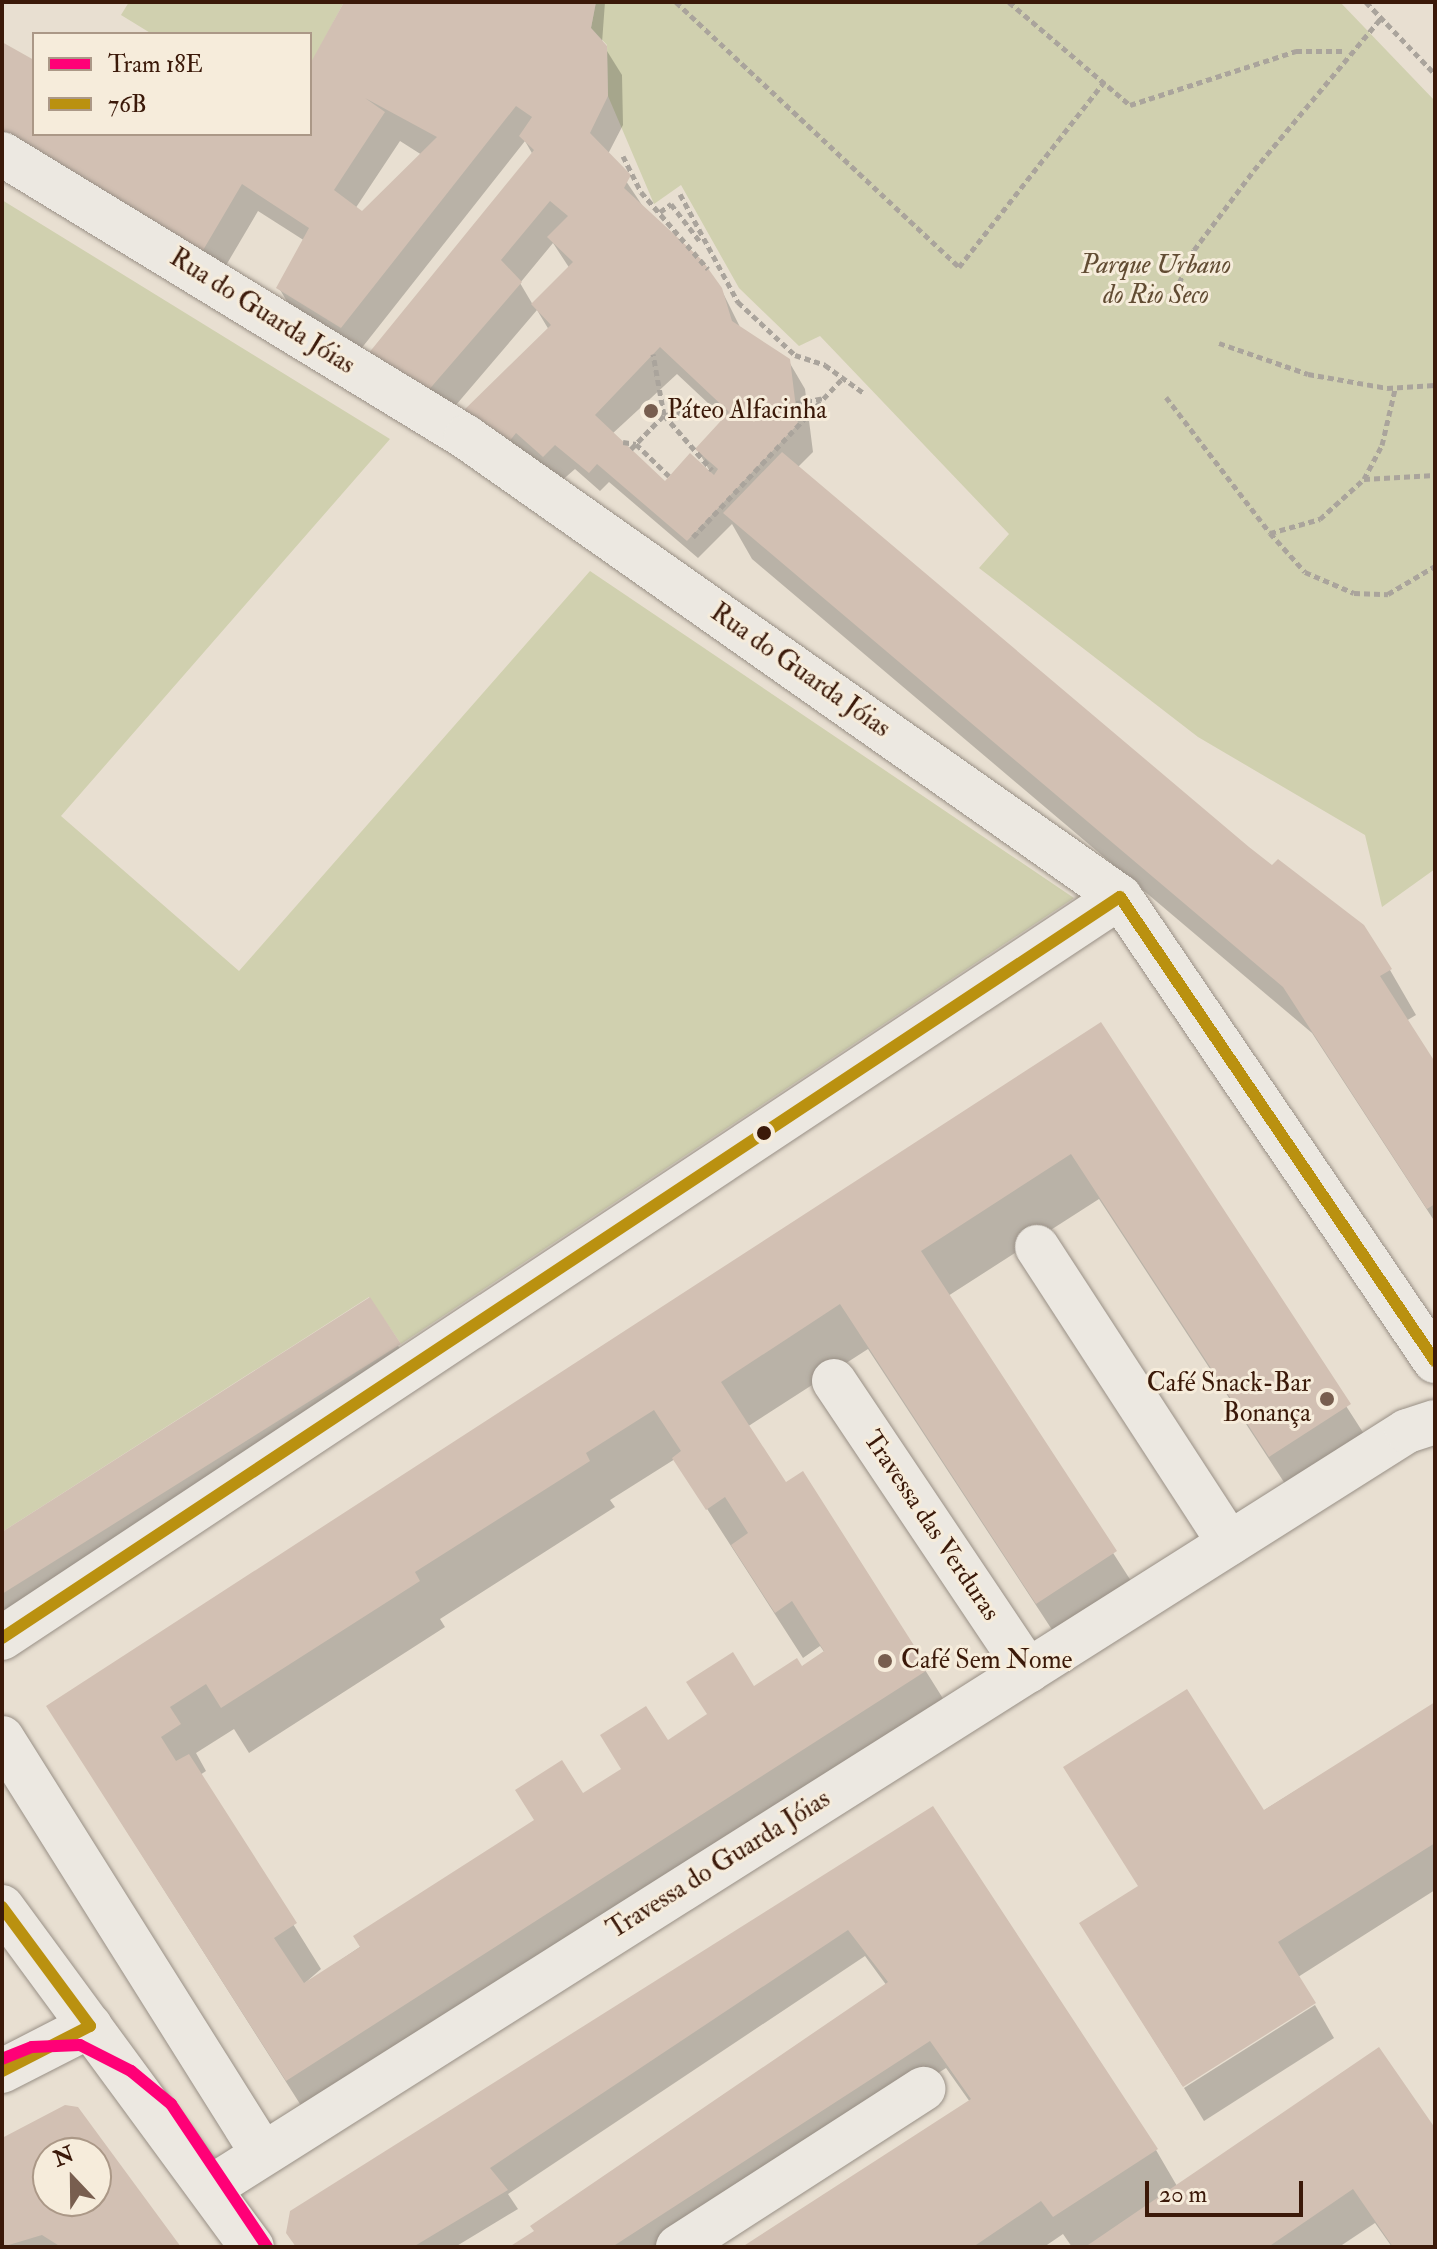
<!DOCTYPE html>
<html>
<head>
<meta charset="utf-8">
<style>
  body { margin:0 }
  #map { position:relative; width:1437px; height:2249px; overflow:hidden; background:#e8dfd1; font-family:"IM FELL Double Pica",serif }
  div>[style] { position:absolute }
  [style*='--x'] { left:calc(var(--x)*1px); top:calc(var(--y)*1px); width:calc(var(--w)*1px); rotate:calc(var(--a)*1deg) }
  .green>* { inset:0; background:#d0d0af }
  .shadow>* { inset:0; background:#0003 }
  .building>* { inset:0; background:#d2c0b3 }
  .path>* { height:5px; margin-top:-2.5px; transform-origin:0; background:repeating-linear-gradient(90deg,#aaa49c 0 6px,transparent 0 10px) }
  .roads { filter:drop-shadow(0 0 2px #999086) drop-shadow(0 0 2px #999086) }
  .minor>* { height:44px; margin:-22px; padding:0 22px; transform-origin:22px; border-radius:22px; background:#ece8e1 }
  .bus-1>* { height:12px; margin:-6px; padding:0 6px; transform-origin:6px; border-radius:6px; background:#ba9110 }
  .tram-1>* { height:12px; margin:-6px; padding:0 6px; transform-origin:6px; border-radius:6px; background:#f07 }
  .dots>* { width:22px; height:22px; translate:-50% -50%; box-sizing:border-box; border:4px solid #f6ecdb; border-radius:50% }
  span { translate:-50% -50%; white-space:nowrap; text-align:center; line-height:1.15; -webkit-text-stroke:6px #f6ecdb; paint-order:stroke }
  .park-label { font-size:26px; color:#624c33; font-style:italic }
  .street-label { font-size:26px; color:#3b1909 }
  .poi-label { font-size:26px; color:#3b1909 }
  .left { translate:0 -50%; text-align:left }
  .right { translate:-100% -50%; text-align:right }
  .frame { position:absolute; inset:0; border:4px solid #3b1909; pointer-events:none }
  .legend { position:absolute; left:32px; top:32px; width:280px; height:104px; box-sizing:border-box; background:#f6ecdb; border:2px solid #ab9887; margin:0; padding:10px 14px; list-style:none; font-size:24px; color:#3b1909 }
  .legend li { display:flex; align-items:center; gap:16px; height:40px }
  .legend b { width:40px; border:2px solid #ab9887 }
  .north { position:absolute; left:32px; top:2137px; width:80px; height:80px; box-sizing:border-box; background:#f6ecdb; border:2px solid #ab9887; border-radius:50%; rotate:338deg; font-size:22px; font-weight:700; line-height:32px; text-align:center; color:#3b1909 }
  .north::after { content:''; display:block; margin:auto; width:28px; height:36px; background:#785e4f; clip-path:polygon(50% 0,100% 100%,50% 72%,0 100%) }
  .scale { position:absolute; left:1145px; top:2181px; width:158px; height:36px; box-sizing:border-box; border:4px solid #3b1909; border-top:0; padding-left:10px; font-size:24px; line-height:28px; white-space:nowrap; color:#3b1909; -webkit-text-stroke:6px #f6ecdb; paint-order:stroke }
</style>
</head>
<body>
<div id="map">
  <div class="green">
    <div style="clip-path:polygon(129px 2px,344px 2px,311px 64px,310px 34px,152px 34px,121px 15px)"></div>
    <div style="clip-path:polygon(596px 2px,1340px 2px,1435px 101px,1435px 869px,1382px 907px,1365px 835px,1198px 737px,979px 568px,1009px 534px,820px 336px,799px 346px,739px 288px,681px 185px,654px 204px,608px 96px,607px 45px,591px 28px)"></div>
    <div style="clip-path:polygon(2px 200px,390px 439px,61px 816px,239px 971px,590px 571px,1074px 898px,401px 1344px,369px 1297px,2px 1532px)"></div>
  </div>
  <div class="shadow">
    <div style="clip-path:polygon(evenodd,346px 2px,605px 2px,602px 43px,622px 75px,623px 125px,608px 154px,644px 208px,721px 289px,741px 329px,788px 360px,805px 389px,813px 452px,797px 468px,1390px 970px,1416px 1015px,1406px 1021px,1435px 1066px,1435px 1222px,1312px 1033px,752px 559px,732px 524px,698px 558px,609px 482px,600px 491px,575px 469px,559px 483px,476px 443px,549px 330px,537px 310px,444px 419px,371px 354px,533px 155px,525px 141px,357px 354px,295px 315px,279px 288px,305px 241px,258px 211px,218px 279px,2px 150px,2px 44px,34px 62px,34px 134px,310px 134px,310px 66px,346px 2px,400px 141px,422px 155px,362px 214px,355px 209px,400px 141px,346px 2px,553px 243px,570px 269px,533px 305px,520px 283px,553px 243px,346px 2px,677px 374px,725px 419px,697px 449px,712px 475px,665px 483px,612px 434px,677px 374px)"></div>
    <div style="clip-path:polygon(evenodd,1101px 1025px,1375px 1451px,1297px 1502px,1099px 1199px,948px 1296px,1142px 1598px,1064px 1648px,868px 1349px,747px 1427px,785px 1485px,802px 1474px,954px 1716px,314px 2126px,48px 1707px,1101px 1025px,675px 1459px,803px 1658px,820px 1646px,825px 1653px,582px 1796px,298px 1989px,321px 1969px,200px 1775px,206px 1771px,196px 1753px,234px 1729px,249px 1753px,445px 1627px,440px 1619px,615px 1507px,610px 1500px,675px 1459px)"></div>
    <div style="clip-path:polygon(369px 1299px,415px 1373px,2px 1633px,2px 1535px)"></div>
    <div style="clip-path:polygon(1435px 1704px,1435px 1890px,1298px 1977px,1313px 2002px,1182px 2085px,1081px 1924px)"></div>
    <div style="clip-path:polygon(814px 1882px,1156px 2150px,1177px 2186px,1435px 2132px,1435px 2247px,1392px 2247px,1375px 2223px,1339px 2247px,1072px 2247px,1063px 2234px,1044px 2247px,746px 2247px,970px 2102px,946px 2068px,670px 2247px,513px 2247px,887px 1986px,865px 1956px,508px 2194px,518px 2209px,455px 2247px,296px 2247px)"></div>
    <div style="clip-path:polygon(1315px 2005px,1334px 2038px,1204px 2121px,1184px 2088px)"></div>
    <div style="clip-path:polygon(evenodd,65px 2107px,178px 2247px,2px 2247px,2px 2140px,65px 2107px,48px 2153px,96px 2153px,96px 2201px,48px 2201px,48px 2153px)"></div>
  </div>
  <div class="building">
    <div style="clip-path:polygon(evenodd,344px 2px,596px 2px,591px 28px,607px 46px,608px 96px,590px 133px,631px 175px,624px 188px,702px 260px,722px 288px,732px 321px,790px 359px,798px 424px,687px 541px,597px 464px,589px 473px,555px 445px,543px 457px,516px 433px,504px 448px,458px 416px,551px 325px,531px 304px,573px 262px,547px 237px,568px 216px,550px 201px,501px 260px,522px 282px,427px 392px,368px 354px,534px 150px,519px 136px,532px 117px,516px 106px,341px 328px,276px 288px,309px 228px,242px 184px,202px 252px,2px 130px,2px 42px,34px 60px,34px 134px,310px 134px,310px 64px,344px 2px,365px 98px,437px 137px,362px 211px,334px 190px,385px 112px,365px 98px,344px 2px,660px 347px,729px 412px,695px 449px,718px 469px,714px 475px,690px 453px,665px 481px,595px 415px,660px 347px)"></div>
    <div style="clip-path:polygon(782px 452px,1249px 847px,1272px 865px,1278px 859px,1364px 925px,1392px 969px,1380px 976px,1435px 1062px,1435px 1204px,1427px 1209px,1283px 987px,723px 513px)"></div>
    <div style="clip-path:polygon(evenodd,1101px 1022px,1351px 1404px,1269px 1457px,1071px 1154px,921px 1251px,1117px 1551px,1036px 1604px,840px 1304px,721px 1382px,786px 1482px,803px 1471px,929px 1669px,286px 2081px,46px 1706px,1101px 1022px,654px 1410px,681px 1451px,672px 1458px,706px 1510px,725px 1497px,748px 1533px,731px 1545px,775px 1613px,792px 1601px,824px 1651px,802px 1666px,797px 1658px,754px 1686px,733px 1652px,686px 1682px,707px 1714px,668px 1740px,646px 1706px,600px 1735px,621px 1769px,583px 1793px,562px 1760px,515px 1790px,534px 1820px,353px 1936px,360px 1947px,304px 1983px,274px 1938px,297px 1923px,189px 1754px,176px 1761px,161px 1737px,181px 1724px,170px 1707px,206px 1684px,221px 1708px,420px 1581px,415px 1572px,590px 1461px,586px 1453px,654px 1410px)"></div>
    <div style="clip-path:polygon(370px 1297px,401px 1344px,2px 1594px,2px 1532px)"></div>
    <div style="clip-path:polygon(1187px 1689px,1264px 1810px,1435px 1702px,1435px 1843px,1278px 1942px,1316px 2003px,1183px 2087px,1079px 1923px,1138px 1886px,1063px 1767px)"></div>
    <div style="clip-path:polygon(933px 1806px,1158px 2149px,1053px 2217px,1041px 2201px,973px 2247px,742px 2247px,971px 2099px,930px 2041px,612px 2247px,509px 2247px,534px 2231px,530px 2226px,888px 1982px,848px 1930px,490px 2168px,508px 2190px,413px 2247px,296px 2247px,286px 2233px,290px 2211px)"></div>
    <div style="clip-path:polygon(1379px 2047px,1435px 2128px,1435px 2247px,1393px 2247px,1353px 2189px,1268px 2247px,1085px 2247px)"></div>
    <div style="clip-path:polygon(evenodd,65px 2105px,78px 2107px,181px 2247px,61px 2247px,42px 2235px,2px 2247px,2px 2138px,65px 2105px,48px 2153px,96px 2153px,96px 2201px,48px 2201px,48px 2153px)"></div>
  </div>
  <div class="path">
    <div style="--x:676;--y:2;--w:388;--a:43.1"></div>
    <div style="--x:959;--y:267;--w:235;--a:-51.9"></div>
    <div style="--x:1009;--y:2;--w:159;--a:40.4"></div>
    <div style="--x:1130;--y:105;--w:175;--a:-18"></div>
    <div style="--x:1296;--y:51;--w:50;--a:0"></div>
    <div style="--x:1366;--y:2;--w:100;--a:46.2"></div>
    <div style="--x:623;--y:156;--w:40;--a:63.4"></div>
    <div style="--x:641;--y:192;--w:102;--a:49"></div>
    <div style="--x:680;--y:194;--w:123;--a:61.8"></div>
    <div style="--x:738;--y:302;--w:78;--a:42.9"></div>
    <div style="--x:795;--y:355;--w:32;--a:18"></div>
    <div style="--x:825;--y:365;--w:49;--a:35.9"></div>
    <div style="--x:660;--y:212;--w:14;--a:-36"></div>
    <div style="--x:671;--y:204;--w:49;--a:52.4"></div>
    <div style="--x:1175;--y:292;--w:46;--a:-65.7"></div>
    <div style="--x:1194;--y:250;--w:100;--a:-53.1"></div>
    <div style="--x:1254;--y:170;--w:198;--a:-50.1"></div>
    <div style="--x:1219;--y:343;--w:94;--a:19.2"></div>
    <div style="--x:1308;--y:374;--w:80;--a:10"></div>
    <div style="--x:1387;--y:388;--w:48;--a:-3.6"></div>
    <div style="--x:1166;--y:397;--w:171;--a:52.6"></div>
    <div style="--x:1270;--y:533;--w:52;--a:-15.6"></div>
    <div style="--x:1320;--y:519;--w:59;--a:-42.3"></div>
    <div style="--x:1364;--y:479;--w:71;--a:-3.2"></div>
    <div style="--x:796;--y:403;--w:28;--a:-10"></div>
    <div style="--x:664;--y:415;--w:73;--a:48.9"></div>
    <div style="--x:665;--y:415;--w:60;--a:-7.7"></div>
    <div style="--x:623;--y:442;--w:13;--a:9"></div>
    <div style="--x:636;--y:444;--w:46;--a:44.1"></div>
    <div style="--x:631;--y:449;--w:47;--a:-45.9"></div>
    <div style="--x:664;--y:415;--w:62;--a:-100.2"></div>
    <div style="--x:1364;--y:479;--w:38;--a:-62"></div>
    <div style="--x:1382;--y:445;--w:57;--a:-76.9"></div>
    <div style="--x:1270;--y:533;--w:52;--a:48.1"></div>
    <div style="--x:1305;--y:572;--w:53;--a:23.2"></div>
    <div style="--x:1354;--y:593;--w:34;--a:2"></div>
    <div style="--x:1388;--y:594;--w:55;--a:-30.8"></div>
    <div style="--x:693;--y:537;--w:219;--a:-46.7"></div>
  </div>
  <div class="roads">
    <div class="minor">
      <div style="--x:2;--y:154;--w:543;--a:31.38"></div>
      <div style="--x:466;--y:437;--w:800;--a:35.12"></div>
      <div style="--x:1120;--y:897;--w:561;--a:55.83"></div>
      <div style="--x:1037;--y:1247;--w:353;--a:57"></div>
      <div style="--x:834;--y:1381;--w:349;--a:56.2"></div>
      <div style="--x:2;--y:1638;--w:1341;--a:-33.54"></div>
      <div style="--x:2;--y:1738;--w:491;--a:57.9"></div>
      <div style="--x:2;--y:1907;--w:422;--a:53.7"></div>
      <div style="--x:2;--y:2071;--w:99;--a:-27.1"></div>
      <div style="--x:210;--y:2188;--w:1416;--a:-32.31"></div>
      <div style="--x:1407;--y:1431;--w:29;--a:-18"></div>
      <div style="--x:678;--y:2247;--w:292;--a:-32.8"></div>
    </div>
  </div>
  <div class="bus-1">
    <div style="--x:2;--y:1638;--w:1341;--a:-33.54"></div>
    <div style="--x:1120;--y:897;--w:561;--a:55.83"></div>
    <div style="--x:2;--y:1907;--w:148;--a:53.5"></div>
    <div style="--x:90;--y:2026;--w:99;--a:152.9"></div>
  </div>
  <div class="tram-1">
    <div style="--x:2;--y:2059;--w:32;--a:-22"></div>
    <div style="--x:32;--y:2047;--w:48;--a:-2.4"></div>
    <div style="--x:80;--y:2045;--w:57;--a:27"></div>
    <div style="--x:131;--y:2071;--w:52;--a:39.5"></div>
    <div style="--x:171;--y:2104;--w:172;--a:56.1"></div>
  </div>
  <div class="dots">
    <div style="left:651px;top:411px;background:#785e4f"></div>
    <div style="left:764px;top:1133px;background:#3b1909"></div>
    <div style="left:1327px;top:1399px;background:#785e4f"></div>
    <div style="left:885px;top:1661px;background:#785e4f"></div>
  </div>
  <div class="park-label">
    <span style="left:1156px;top:281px">Parque Urbano<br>do Rio Seco</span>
  </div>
  <div class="street-label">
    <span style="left:262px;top:312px;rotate:32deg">Rua do Guarda Jóias</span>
    <span style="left:800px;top:671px;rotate:35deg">Rua do Guarda Jóias</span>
    <span style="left:931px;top:1526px;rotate:56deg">Travessa das Verduras</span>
    <span style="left:719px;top:1865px;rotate:-32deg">Travessa do Guarda Jóias</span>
  </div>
  <div class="poi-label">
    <span class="left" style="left:667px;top:411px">Páteo Alfacinha</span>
    <span class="right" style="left:1311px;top:1399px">Café Snack-Bar<br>Bonança</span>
    <span class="left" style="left:901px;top:1661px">Café Sem Nome</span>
  </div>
  <div class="frame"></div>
  <ul class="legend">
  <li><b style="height:10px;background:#f07"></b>Tram 18E</li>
  <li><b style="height:10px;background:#ba9110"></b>76B</li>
  </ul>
  <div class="north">N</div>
  <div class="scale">20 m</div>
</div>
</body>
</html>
